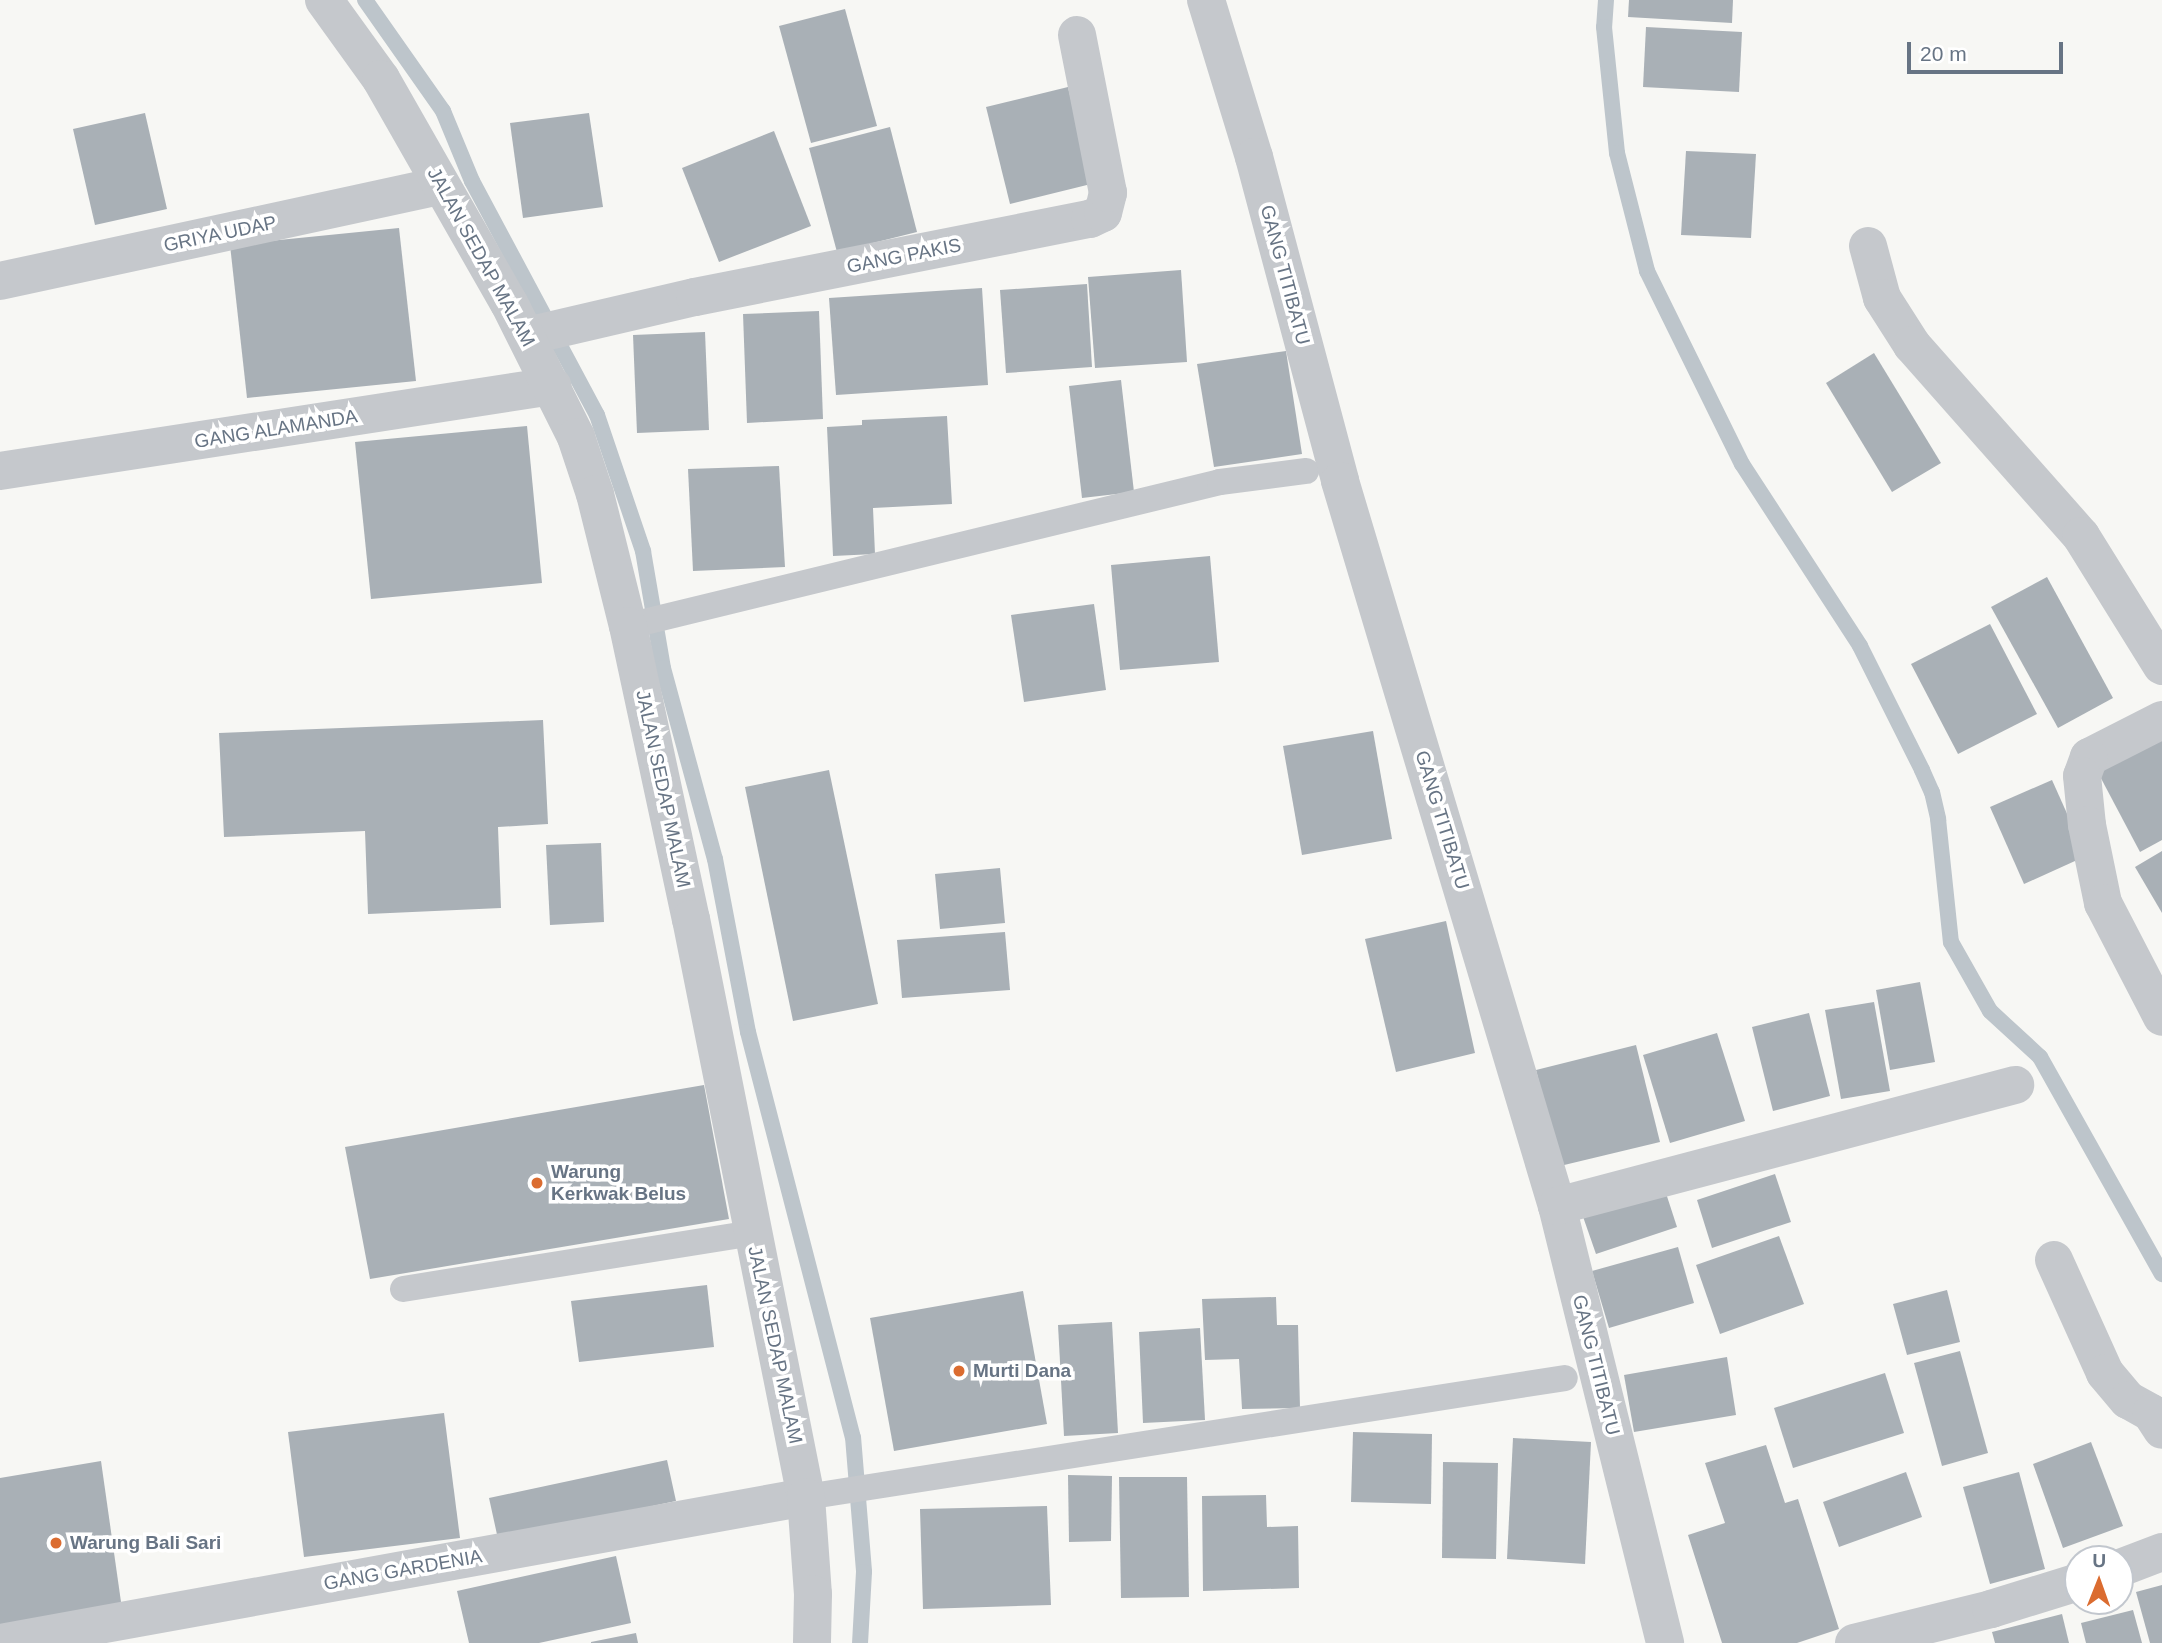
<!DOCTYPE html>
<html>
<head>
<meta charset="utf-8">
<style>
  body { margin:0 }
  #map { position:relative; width:2162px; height:1643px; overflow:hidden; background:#f7f7f4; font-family:Arial,sans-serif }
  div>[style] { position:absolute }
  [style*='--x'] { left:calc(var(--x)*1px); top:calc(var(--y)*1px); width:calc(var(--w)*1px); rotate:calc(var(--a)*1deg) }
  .stream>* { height:16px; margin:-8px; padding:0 8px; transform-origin:8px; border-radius:8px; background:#bdc5cb }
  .building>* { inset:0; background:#a9b0b6 }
  .service>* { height:26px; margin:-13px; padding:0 13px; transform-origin:13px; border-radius:13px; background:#c5c8cc }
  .minor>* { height:38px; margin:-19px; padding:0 19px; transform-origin:19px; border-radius:19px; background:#c5c8cc }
  .tertiary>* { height:38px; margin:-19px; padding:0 19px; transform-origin:19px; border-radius:19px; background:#c5c8cc }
  .dots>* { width:19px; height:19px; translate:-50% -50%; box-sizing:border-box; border:4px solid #fff; border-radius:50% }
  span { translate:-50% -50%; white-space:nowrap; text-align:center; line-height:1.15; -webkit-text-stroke:7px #fff; paint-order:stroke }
  .street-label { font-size:19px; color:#677484 }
  .poi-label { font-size:19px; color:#677484; font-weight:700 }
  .left { translate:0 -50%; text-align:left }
  .north { position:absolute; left:2064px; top:1545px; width:70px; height:70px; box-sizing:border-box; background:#fff; border:2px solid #c2c7ce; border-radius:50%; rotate:1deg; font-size:19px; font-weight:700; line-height:28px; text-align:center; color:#677484 }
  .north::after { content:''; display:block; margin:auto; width:24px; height:32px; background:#db6c30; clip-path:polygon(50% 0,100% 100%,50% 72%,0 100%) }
  .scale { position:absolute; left:1907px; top:42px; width:156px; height:32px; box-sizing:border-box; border:4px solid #677484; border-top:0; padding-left:9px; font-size:21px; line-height:24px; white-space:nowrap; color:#677484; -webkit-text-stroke:5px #fff; paint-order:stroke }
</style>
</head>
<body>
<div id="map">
  <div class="stream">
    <div style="--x:365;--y:0;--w:136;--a:54.9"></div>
    <div style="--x:443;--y:111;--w:76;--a:67.5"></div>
    <div style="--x:472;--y:181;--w:265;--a:61.9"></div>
    <div style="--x:597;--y:415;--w:144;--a:71.3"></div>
    <div style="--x:643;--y:551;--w:119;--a:80.3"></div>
    <div style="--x:663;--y:668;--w:198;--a:74.8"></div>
    <div style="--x:715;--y:859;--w:176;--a:79.2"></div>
    <div style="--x:748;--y:1032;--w:418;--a:75.5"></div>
    <div style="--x:853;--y:1437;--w:135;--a:85.3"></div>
    <div style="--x:864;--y:1572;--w:71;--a:93.2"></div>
    <div style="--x:1606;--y:0;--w:27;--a:94"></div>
    <div style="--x:1604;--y:27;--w:127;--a:84.1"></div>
    <div style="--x:1617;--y:153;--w:122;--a:75.7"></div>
    <div style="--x:1647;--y:271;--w:215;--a:63.8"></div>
    <div style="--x:1742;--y:464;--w:217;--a:57"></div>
    <div style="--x:1860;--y:646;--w:139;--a:63.4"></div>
    <div style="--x:1922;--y:770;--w:24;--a:66"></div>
    <div style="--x:1932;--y:792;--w:28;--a:77"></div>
    <div style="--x:1938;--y:819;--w:124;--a:84"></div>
    <div style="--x:1951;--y:942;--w:79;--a:60.5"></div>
    <div style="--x:1990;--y:1011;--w:68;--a:42.6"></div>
    <div style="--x:2040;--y:1057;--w:249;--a:60.7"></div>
  </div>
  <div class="building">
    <div style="clip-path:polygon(1629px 0,1733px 0,1732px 23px,1628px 17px)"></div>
    <div style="clip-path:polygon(845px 9px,877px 126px,811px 143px,779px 26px)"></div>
    <div style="clip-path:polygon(1646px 27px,1742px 32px,1739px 92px,1643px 87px)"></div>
    <div style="clip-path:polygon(1068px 87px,1091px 184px,1010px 204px,986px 107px)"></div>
    <div style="clip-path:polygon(145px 113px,167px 209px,95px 225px,73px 129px)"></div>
    <div style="clip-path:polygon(589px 113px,603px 207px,523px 218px,510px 123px)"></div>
    <div style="clip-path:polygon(890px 127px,917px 232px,837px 252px,809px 148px)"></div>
    <div style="clip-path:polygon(774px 131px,811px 226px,719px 262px,682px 168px)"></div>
    <div style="clip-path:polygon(1686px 151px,1756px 154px,1751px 238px,1681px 235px)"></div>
    <div style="clip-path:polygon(399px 228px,416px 381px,247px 398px,230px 245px)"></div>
    <div style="clip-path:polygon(1181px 270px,1187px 362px,1095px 368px,1088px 277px)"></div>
    <div style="clip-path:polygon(1087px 284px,1092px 367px,1006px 373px,1000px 290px)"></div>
    <div style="clip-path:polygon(982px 288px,988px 385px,836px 395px,829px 298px)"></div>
    <div style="clip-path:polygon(819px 311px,823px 419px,747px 423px,743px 314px)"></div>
    <div style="clip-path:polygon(705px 332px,709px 430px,637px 433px,633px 335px)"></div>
    <div style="clip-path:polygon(1286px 351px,1302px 454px,1214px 467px,1197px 364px)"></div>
    <div style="clip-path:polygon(1874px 353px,1941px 463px,1892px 492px,1826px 383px)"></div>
    <div style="clip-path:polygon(1121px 380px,1134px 492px,1082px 498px,1069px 386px)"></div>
    <div style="clip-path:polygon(947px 416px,952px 504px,873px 508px,875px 554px,833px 556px,827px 427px,862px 425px,862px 420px)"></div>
    <div style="clip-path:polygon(527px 426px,542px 583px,371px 599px,355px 442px)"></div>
    <div style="clip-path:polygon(779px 466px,785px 567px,693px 571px,688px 469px)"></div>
    <div style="clip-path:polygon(1210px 556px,1219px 662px,1120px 670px,1111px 565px)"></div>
    <div style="clip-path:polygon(2047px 577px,2113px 698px,2058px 728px,1991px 607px)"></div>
    <div style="clip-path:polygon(1094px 604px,1106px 690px,1024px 702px,1011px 615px)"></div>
    <div style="clip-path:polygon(1990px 624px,2037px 714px,1958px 754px,1911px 664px)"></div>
    <div style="clip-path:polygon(543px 720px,548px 824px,498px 827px,501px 908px,368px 914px,365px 831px,224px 837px,219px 733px)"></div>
    <div style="clip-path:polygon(1373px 731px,1392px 839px,1302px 855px,1283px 746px)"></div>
    <div style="clip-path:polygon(2162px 733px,2162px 840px,2140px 852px,2095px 767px)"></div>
    <div style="clip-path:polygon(829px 770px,878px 1004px,793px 1021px,745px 787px)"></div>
    <div style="clip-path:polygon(2052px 780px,2086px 856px,2024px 884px,1990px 807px)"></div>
    <div style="clip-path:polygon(601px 843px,604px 922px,550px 925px,546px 845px)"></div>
    <div style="clip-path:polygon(2162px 851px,2162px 913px,2135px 867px)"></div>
    <div style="clip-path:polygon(1000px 868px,1005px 923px,940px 929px,935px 874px)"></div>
    <div style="clip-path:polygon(1446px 921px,1475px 1053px,1396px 1072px,1365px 939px)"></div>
    <div style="clip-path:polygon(1005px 932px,1010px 990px,902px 998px,897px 940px)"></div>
    <div style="clip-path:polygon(1920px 982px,1935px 1062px,1890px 1070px,1876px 990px)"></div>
    <div style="clip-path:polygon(1874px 1002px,1890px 1091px,1841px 1099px,1825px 1010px)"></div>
    <div style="clip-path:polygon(1809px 1013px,1830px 1096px,1773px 1111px,1752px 1027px)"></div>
    <div style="clip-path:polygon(1717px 1033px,1745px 1121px,1670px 1143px,1643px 1055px)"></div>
    <div style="clip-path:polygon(1636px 1045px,1660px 1142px,1560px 1166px,1536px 1070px)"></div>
    <div style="clip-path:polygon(704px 1085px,729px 1219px,370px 1279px,345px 1147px)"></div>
    <div style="clip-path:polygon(1775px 1174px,1791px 1222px,1712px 1248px,1697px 1200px)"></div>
    <div style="clip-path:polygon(1662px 1181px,1677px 1227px,1596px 1254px,1580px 1208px)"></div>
    <div style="clip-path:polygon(1779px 1236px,1804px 1304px,1720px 1334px,1696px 1265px)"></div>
    <div style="clip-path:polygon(1678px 1247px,1694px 1303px,1609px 1328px,1592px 1271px)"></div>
    <div style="clip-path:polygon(707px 1285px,714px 1347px,579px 1362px,571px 1301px)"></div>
    <div style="clip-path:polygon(1947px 1290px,1960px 1342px,1907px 1355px,1893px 1304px)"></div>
    <div style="clip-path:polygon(1023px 1291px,1047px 1424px,894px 1451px,870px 1318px)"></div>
    <div style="clip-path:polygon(1276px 1297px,1277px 1325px,1298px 1325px,1300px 1408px,1242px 1409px,1239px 1359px,1205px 1360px,1202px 1299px)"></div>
    <div style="clip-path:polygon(1112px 1322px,1118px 1433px,1064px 1436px,1058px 1325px)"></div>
    <div style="clip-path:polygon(1200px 1328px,1205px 1420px,1143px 1423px,1139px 1332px)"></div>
    <div style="clip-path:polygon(1960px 1351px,1988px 1453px,1942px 1466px,1914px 1363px)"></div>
    <div style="clip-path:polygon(1727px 1357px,1736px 1415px,1634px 1432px,1624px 1375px)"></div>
    <div style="clip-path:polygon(1885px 1373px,1904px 1433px,1793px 1468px,1774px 1408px)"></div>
    <div style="clip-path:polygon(444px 1413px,460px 1538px,304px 1557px,288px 1432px)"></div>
    <div style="clip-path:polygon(1353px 1432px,1432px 1434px,1431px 1504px,1351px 1502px)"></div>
    <div style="clip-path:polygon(1513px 1438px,1591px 1442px,1585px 1564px,1507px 1559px)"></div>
    <div style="clip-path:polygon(2091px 1442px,2123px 1526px,2063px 1548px,2033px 1464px)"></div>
    <div style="clip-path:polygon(1766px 1445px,1785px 1503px,1798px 1499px,1839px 1629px,1797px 1643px,1722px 1643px,1688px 1535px,1725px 1523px,1705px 1463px)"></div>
    <div style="clip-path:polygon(667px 1460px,676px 1501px,498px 1539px,489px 1498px)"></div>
    <div style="clip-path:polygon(101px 1461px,122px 1609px,0 1629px,0 1478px)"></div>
    <div style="clip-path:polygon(1443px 1462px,1498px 1463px,1496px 1559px,1442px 1558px)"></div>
    <div style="clip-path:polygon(1906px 1472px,1922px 1517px,1839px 1547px,1823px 1502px)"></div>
    <div style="clip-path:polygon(2019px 1472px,2045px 1569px,1990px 1584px,1963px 1487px)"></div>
    <div style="clip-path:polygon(1068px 1475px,1112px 1476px,1111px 1541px,1069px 1542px)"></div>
    <div style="clip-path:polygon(1119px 1477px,1187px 1477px,1189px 1597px,1121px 1598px)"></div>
    <div style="clip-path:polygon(1266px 1495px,1267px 1527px,1298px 1526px,1299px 1588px,1203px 1591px,1202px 1496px)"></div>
    <div style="clip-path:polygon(1047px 1506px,1051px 1605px,923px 1609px,920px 1509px)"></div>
    <div style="clip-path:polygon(616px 1556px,631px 1623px,539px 1643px,469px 1643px,457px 1591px)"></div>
    <div style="clip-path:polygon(2162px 1585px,2162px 1643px,2150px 1643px,2136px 1592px)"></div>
    <div style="clip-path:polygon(2133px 1610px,2142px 1643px,2086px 1643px,2081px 1623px)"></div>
    <div style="clip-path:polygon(2062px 1614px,2069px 1643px,1995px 1643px,1992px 1632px)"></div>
    <div style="clip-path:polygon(636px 1633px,638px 1643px,591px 1643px,591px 1642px)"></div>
  </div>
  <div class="service">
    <div style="--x:628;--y:626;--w:609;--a:-13.67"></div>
    <div style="--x:1220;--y:482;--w:87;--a:-7.3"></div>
    <div style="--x:403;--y:1289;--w:352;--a:-9.1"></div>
    <div style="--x:806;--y:1497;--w:768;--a:-8.91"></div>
  </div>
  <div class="minor">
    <div style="--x:1206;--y:0;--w:164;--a:73"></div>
    <div style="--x:1254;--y:157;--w:335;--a:75.1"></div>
    <div style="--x:1340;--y:481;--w:757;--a:73.34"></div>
    <div style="--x:1557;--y:1206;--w:450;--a:76.1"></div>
    <div style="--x:1868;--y:246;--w:54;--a:74.9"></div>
    <div style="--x:1882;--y:298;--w:56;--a:57.4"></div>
    <div style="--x:1912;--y:345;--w:255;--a:48.5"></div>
    <div style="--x:2081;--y:536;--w:153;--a:58.1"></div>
    <div style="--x:0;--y:281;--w:451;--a:-12.2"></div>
    <div style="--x:527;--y:336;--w:172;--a:-13.1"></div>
    <div style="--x:695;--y:297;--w:403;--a:-11.2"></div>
    <div style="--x:1090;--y:219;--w:14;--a:-25"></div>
    <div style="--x:1103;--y:213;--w:21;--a:-76"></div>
    <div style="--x:1108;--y:193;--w:161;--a:-101.1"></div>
    <div style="--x:0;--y:471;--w:559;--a:-8.75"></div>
    <div style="--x:2162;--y:720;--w:82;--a:153.1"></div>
    <div style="--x:2089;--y:757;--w:20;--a:110"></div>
    <div style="--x:2082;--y:776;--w:49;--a:84.2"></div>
    <div style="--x:2087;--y:825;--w:80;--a:78.4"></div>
    <div style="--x:2103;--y:903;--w:128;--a:62.6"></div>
    <div style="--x:1557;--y:1206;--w:474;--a:-14.8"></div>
    <div style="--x:2054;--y:1260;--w:124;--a:65.7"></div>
    <div style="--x:2105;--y:1373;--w:35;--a:50"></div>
    <div style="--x:2128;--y:1400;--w:26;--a:29"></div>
    <div style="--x:2151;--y:1413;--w:20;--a:57"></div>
    <div style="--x:2120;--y:1568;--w:45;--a:-20.9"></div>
    <div style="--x:0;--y:1643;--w:819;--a:-10.27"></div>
    <div style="--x:1854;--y:1643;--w:141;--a:-13.9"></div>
    <div style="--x:1991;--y:1609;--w:91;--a:-17.2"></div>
  </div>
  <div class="tertiary">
    <div style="--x:324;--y:0;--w:97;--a:54.2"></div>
    <div style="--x:381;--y:79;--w:258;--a:60.3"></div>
    <div style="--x:509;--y:303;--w:150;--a:63.4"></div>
    <div style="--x:576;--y:437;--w:60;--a:71.6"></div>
    <div style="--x:595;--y:494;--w:136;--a:76"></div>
    <div style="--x:628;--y:626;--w:300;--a:77.9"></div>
    <div style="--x:691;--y:919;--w:589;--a:78.75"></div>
    <div style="--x:806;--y:1497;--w:97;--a:85.9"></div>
    <div style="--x:813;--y:1594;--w:49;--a:91.2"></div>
  </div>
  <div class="dots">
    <div style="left:537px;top:1183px;background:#db6c30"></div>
    <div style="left:959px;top:1371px;background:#db6c30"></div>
    <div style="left:56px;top:1543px;background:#db6c30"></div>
  </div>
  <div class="street-label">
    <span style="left:220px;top:234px;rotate:-12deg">GRIYA UDAP</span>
    <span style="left:904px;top:256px;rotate:-11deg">GANG PAKIS</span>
    <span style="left:481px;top:257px;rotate:61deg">JALAN SEDAP MALAM</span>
    <span style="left:1285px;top:275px;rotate:75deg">GANG TITIBATU</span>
    <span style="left:276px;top:429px;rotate:-9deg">GANG ALAMANDA</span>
    <span style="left:663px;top:789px;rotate:78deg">JALAN SEDAP MALAM</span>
    <span style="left:1442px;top:820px;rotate:73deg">GANG TITIBATU</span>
    <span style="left:775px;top:1345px;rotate:78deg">JALAN SEDAP MALAM</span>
    <span style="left:1596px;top:1365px;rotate:76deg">GANG TITIBATU</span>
    <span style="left:403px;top:1570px;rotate:-10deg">GANG GARDENIA</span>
  </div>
  <div class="poi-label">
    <span class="left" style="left:551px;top:1183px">Warung<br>Kerkwak Belus</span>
    <span class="left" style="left:973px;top:1371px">Murti Dana</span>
    <span class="left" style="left:70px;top:1543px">Warung Bali Sari</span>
  </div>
  <div class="north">U</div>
  <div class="scale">20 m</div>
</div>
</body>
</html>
